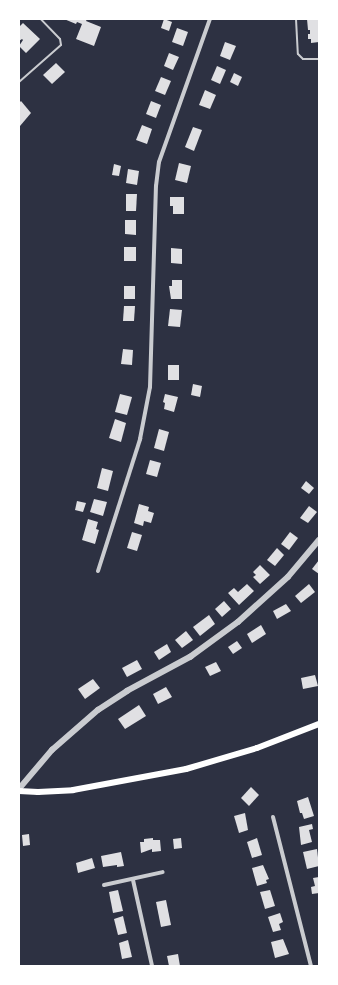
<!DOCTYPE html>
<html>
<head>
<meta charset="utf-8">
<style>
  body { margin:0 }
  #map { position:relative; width:338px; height:985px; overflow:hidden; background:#2d3142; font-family:"Times New Roman",serif }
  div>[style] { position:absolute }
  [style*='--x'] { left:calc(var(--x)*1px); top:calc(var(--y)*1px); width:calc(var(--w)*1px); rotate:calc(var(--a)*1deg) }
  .building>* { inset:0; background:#e0e0e3 }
  .service>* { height:2px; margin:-1px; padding:0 1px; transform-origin:1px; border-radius:1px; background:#caccd0 }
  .minor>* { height:4px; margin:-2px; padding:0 2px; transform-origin:2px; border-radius:2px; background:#caccd0 }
  .tertiary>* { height:5.5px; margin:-2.75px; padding:0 2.75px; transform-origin:2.75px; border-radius:2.75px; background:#caccd0 }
  .secondary>* { height:6px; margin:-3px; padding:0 3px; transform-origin:3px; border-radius:3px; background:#fff }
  span { translate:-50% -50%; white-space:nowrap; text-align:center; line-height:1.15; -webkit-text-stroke:3.5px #fff; paint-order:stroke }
  .frame { position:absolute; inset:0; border:20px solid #fff; pointer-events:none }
</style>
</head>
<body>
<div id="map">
  <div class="building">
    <div style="clip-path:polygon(64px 19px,87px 19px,86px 21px,101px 27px,94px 46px,76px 39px,82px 24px,77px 22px,76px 24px)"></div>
    <div style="clip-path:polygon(164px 19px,172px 22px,169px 31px,161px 28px)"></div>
    <div style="clip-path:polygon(307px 19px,319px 19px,319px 42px,311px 43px,311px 39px,308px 39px,308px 34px,310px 34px,310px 30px,308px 30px)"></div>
    <div style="clip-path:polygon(23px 23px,40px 39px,26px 53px,19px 46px,23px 40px,22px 39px,19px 41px,19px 27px)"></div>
    <div style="clip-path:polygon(177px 28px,188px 32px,183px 46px,172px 42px)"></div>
    <div style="clip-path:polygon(225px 42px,236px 46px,230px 60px,220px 56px)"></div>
    <div style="clip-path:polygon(169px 53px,179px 57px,173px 70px,164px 66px)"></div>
    <div style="clip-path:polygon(56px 63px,65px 72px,52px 84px,43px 75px)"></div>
    <div style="clip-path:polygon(217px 66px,226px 70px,220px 84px,211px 80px)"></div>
    <div style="clip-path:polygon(234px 73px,242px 77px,238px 86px,230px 82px)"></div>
    <div style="clip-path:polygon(161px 77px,171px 81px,165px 95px,155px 91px)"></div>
    <div style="clip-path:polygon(205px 90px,216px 95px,210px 109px,199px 105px)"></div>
    <div style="clip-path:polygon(21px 101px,31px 113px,20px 126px,19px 103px)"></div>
    <div style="clip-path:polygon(151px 101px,161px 105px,156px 118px,146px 114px)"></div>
    <div style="clip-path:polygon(142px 125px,152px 129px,147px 144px,136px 140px)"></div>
    <div style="clip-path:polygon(193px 127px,202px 130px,194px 151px,185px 147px)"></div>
    <div style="clip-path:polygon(179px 163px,191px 166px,187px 183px,175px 180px)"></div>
    <div style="clip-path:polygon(114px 164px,121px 166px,119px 176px,112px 175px)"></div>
    <div style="clip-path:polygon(128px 169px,139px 171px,137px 185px,126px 183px)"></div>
    <div style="clip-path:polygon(126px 194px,137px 194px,136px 211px,126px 211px)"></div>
    <div style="clip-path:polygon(170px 197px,184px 197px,184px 214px,173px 214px,173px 206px,170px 206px)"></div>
    <div style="clip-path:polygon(125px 220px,136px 220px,136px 235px,125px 234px)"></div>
    <div style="clip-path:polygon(124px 247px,136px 247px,136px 261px,124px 261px)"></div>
    <div style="clip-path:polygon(171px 248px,182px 249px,182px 264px,171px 263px)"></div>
    <div style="clip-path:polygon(172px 280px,182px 280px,182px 299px,171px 299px,169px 286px,172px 286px)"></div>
    <div style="clip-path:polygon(124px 286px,135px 286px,135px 299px,124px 299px)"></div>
    <div style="clip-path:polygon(124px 306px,135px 306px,134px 321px,123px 321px)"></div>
    <div style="clip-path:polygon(170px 309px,182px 310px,180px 327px,168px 326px)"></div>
    <div style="clip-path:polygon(123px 349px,133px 350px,132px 365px,121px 364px)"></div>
    <div style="clip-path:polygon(168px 365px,179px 365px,179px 380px,168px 380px)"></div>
    <div style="clip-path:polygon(193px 384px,202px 386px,200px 397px,191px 395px)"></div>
    <div style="clip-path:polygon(120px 394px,132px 397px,127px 415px,115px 412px)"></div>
    <div style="clip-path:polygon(165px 394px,178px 397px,174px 412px,164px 409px,165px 403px,163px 402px)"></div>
    <div style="clip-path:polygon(115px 419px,126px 423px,121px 442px,109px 438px)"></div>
    <div style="clip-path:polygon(159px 429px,169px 432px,164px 451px,154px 448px)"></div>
    <div style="clip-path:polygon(150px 460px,161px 463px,157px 477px,146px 474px)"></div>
    <div style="clip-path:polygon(102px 468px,113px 471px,108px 491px,97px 488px)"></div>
    <div style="clip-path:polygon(306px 481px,314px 488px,309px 494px,301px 488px)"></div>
    <div style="clip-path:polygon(94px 499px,107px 502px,103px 516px,90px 512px)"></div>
    <div style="clip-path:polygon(77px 501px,86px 503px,83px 512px,75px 510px)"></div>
    <div style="clip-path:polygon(139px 504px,149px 507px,148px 511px,154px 513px,151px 523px,144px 521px,143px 526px,134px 523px)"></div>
    <div style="clip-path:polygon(309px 506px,317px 512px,308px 523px,300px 518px)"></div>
    <div style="clip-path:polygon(88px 519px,98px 522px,96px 529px,99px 530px,95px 544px,82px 540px)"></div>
    <div style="clip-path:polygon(132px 532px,142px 535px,137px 551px,127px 548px)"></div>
    <div style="clip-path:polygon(290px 532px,298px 538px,289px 550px,281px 544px)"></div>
    <div style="clip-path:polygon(277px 548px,284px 555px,275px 566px,267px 560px)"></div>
    <div style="clip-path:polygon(319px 560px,319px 574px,312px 569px)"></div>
    <div style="clip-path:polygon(260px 565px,270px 575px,260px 584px,253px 577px,256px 575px,253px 572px)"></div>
    <div style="clip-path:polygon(247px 584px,254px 591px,239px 605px,228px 593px,234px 588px,238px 592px)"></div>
    <div style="clip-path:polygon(309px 584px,315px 592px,301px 603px,295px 596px)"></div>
    <div style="clip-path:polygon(224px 601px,231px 609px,222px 617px,215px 609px)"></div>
    <div style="clip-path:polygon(286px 604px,291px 611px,277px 619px,273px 611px)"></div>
    <div style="clip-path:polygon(209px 615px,215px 624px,200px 636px,193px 627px)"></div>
    <div style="clip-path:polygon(261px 625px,266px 634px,252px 643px,247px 634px)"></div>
    <div style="clip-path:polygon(186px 631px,193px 640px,182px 648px,175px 640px)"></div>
    <div style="clip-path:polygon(237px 641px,242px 648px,233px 654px,228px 647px)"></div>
    <div style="clip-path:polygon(167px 644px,171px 652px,159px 660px,154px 652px)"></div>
    <div style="clip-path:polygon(137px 660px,142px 669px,127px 677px,122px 668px)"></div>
    <div style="clip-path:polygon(216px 662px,221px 671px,210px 676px,205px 667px)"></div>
    <div style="clip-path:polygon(315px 675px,318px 686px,303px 689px,301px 678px)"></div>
    <div style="clip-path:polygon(93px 679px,100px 688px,85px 699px,78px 689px)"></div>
    <div style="clip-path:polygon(166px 687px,172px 697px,158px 704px,153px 694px)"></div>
    <div style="clip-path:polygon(139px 705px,146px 716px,125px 729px,118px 719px)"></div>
    <div style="clip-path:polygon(251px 787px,259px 795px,249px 806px,241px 798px)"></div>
    <div style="clip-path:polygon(308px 797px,314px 816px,304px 819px,302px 813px,300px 813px,297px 801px)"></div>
    <div style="clip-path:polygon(245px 813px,248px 830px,239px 833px,234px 816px)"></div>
    <div style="clip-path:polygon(312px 824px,313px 829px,309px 830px,312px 842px,301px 845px,299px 827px)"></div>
    <div style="clip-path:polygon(29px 834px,30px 845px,23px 846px,22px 835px)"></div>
    <div style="clip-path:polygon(153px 838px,153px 840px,160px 840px,161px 851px,152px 852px,152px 849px,141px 853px,140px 842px,144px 842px,144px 839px)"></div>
    <div style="clip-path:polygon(181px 838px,182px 848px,174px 849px,173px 839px)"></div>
    <div style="clip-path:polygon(257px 838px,262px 855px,252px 858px,247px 842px)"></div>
    <div style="clip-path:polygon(317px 849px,319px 866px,307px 869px,303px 852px)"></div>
    <div style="clip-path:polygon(121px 852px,124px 866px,117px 867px,117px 865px,103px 867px,101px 856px)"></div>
    <div style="clip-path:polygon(92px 858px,95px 868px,78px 873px,76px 863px)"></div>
    <div style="clip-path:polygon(263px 865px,269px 879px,266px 880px,267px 883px,257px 886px,252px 868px)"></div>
    <div style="clip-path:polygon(319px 877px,319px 893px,312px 894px,311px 887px,315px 886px,313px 878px)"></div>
    <div style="clip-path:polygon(118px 890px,123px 911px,113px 913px,109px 892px)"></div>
    <div style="clip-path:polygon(270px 890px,275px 906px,265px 909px,260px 892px)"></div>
    <div style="clip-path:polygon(166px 900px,171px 925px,161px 927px,156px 902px)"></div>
    <div style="clip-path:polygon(280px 913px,283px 922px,279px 924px,281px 930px,273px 932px,268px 917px)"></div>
    <div style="clip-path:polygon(123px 916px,127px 933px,118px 935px,114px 919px)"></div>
    <div style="clip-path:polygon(283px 939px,289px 954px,275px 958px,271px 942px)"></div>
    <div style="clip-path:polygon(128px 940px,132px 957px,122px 959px,119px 943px)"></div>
    <div style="clip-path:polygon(178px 954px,180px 966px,169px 966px,167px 956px)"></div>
  </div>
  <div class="service">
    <div style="--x:296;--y:19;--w:35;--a:87"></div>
    <div style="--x:298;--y:54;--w:7;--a:45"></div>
    <div style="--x:303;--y:59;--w:16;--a:0"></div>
    <div style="--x:19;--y:82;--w:56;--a:-41.4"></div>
    <div style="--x:61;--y:45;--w:6;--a:-99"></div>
    <div style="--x:60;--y:39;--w:28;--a:-134"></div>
  </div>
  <div class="minor">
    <div style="--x:98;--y:571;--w:139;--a:-72.3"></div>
    <div style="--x:140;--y:439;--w:53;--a:-79.1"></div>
    <div style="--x:150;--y:387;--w:201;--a:-88.3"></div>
    <div style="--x:156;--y:186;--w:24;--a:-83"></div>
    <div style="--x:159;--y:162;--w:152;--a:-70.4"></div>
    <div style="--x:273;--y:817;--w:154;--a:75.7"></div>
    <div style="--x:133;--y:880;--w:88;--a:77.5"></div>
    <div style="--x:104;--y:885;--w:60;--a:-12.4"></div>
  </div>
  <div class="tertiary">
    <div style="--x:19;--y:789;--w:51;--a:-49.8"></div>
    <div style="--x:52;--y:750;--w:61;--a:-41"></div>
    <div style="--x:98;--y:710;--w:35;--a:-33"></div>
    <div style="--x:127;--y:691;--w:72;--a:-28.4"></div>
    <div style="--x:190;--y:657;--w:59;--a:-36.1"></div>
    <div style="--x:238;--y:622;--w:67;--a:-42"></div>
    <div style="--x:288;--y:577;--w:48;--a:-50"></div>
  </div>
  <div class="secondary">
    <div style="--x:19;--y:791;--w:19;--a:3"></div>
    <div style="--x:38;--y:792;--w:35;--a:-3"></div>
    <div style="--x:73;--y:790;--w:115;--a:-10.5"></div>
    <div style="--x:186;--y:769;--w:74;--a:-16.5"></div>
    <div style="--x:257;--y:748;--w:66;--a:-21.2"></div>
  </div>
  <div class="frame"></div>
</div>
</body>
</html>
